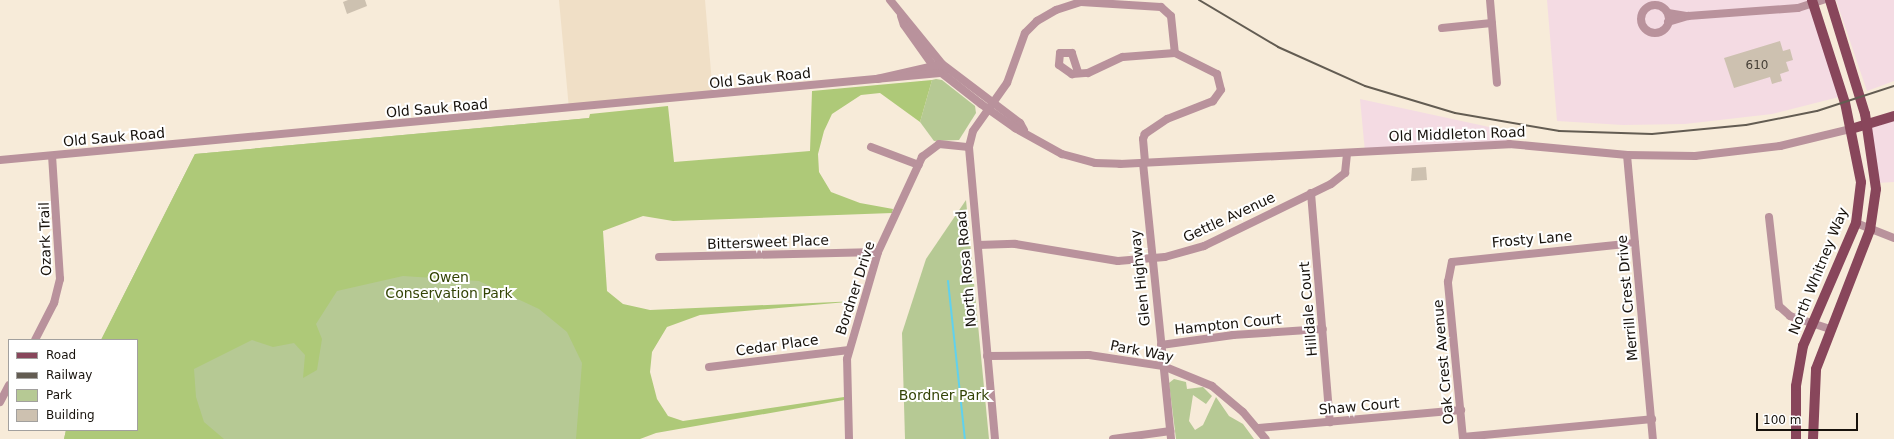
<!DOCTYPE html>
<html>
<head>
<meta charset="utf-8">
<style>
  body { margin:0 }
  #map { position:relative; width:1894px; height:439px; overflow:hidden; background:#f7ebd9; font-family:"DejaVu Sans",sans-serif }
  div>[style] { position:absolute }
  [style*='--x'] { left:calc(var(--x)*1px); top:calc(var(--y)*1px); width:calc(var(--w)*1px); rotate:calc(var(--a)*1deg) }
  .commercial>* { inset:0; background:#f4dbe3 }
  .built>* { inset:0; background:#f0dfc6 }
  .green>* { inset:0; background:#b6c994 }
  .forest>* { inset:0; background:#aec978 }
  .stream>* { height:2px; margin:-1px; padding:0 1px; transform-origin:1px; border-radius:1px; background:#60d1ee }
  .building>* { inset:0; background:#cdc1b0 }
  .minor>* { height:8px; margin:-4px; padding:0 4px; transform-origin:4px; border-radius:4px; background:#b9929c }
  .minor>.ring { margin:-4px; padding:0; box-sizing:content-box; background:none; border:8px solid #b9929c; border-radius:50% }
  .major>* { height:10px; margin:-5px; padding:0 5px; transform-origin:5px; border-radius:5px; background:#88465b }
  .rail>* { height:2px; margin:-1px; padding:0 1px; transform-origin:1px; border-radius:1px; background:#635c52 }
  span { translate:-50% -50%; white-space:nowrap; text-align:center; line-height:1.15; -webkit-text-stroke:4px #fff; paint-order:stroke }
  .number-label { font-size:12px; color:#443e35 }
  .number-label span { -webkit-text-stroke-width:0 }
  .street-label { font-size:14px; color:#17120c }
  .park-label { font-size:14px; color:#344406 }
  .legend { position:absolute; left:8px; top:339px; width:130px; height:92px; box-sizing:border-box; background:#fff; border:1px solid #a2a09e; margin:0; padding:5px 7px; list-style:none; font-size:12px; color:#17120c }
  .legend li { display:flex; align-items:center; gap:8px; height:20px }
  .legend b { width:20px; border:1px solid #a2a09e }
  .scale { position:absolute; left:1756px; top:413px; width:102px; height:18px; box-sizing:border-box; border:2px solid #17120c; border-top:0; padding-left:5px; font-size:12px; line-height:14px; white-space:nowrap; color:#17120c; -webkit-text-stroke:3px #fff; paint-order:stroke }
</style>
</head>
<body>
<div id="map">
  <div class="commercial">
    <div style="clip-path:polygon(1547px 0,1812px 0,1843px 96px,1772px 114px,1685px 124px,1623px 125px,1557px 121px)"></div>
    <div style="clip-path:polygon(1836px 0,1894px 0,1894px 81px,1867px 91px)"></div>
    <div style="clip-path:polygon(1360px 99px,1503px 130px,1509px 144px,1365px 152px)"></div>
    <div style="clip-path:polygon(1894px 116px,1894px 182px,1877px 183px,1868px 125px)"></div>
  </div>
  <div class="built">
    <div style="clip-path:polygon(559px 0,705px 0,713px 96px,569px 109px)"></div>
  </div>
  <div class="green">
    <div style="clip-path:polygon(936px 79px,942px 80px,975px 106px,976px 113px,959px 140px,934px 141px,920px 122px,932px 80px)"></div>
    <div style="clip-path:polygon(590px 118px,615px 439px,64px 439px,66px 430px,137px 430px,137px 340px,101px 340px,195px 154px)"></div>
    <div style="clip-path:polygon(966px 200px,989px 439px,905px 439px,902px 333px,926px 259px)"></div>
    <div style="clip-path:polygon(1174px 379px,1186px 382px,1187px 389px,1203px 387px,1212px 396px,1206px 404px,1193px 395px,1189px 421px,1195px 430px,1203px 425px,1216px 397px,1229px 416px,1243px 424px,1254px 439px,1176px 439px,1169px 383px)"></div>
  </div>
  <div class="forest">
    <div style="clip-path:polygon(932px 80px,920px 122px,880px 93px,861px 95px,832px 114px,824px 131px,818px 154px,819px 172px,831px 192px,860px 203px,893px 209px,892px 213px,673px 221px,643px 216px,603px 231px,607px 291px,623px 304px,650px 310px,858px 301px,700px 315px,667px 327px,652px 352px,650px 372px,657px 399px,668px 416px,683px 421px,844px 397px,844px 400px,656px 433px,640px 439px,576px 439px,582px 363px,567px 332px,539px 309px,479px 281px,403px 276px,337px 291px,316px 324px,322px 339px,317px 370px,303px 378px,305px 355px,294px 343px,273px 347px,252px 340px,194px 369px,196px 397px,204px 422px,224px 439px,64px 439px,66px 430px,137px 430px,137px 340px,101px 340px,195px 154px,589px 118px,590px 114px,668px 106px,674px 162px,810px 151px,812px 91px)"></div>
  </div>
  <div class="stream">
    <div style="--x:948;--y:281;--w:159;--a:83.9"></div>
  </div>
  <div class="building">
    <div style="clip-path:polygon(348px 0,365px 0,367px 6px,347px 14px,343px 2px)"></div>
    <div style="clip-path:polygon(1780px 41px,1783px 51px,1790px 49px,1793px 60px,1786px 62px,1789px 71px,1780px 74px,1782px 81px,1772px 84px,1770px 77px,1734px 88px,1724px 58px)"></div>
    <div style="clip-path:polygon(1426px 167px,1427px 180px,1411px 181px,1412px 168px)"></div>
  </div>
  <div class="minor">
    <div style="--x:890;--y:0;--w:82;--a:50.9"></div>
    <div style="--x:942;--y:64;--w:98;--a:37.1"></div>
    <div style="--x:1020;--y:123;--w:8;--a:60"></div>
    <div style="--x:1490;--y:0;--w:83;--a:85.2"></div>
    <div class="ring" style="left:1641px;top:5px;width:20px;height:20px"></div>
    <div style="--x:1668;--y:13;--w:20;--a:9"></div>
    <div style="--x:901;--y:16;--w:9;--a:72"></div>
    <div style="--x:904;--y:25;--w:52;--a:54.5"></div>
    <div style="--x:934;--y:67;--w:60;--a:38.2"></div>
    <div style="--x:981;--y:104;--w:42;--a:35.2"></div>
    <div style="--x:1015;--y:128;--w:54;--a:29"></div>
    <div style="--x:1062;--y:154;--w:34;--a:15"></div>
    <div style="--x:1095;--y:163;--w:25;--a:2"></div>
    <div style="--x:1120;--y:164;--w:390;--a:-2.9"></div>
    <div style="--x:1509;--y:144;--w:119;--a:5.3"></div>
    <div style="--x:1627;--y:155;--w:68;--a:0.8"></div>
    <div style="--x:1695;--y:156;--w:86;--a:-6.7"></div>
    <div style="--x:1780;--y:146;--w:73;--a:-13.5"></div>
    <div style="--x:1668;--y:22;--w:21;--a:-17"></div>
    <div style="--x:1688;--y:16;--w:110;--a:-4.2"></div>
    <div style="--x:1798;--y:8;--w:26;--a:-18"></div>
    <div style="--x:1442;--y:28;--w:50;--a:-5.7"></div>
    <div style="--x:1078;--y:72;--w:20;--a:-108"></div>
    <div style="--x:1072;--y:53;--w:12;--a:180"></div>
    <div style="--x:1060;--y:53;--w:12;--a:95"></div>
    <div style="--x:1059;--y:65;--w:16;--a:35"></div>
    <div style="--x:1072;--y:74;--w:16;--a:-4"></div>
    <div style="--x:1088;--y:73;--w:38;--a:-25"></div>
    <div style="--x:1123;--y:57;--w:52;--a:-4.4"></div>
    <div style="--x:877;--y:79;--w:63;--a:-12.9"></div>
    <div style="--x:871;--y:147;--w:51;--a:20.6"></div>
    <div style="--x:1627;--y:155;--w:285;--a:84.8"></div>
    <div style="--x:0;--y:160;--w:944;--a:-5.29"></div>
    <div style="--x:1143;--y:163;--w:277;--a:84.2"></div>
    <div style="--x:1311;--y:193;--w:230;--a:85.3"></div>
    <div style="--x:1769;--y:217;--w:90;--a:83.6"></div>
    <div style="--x:1779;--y:306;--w:15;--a:42"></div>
    <div style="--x:1790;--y:316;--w:42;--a:18"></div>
    <div style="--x:1856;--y:223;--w:41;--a:21.5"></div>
    <div style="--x:978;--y:245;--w:37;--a:-2"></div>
    <div style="--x:1015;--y:244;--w:104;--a:9.4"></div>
    <div style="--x:1118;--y:261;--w:47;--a:-4.9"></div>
    <div style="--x:1165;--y:257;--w:41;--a:-15.8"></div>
    <div style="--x:1204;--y:246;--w:141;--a:-26"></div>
    <div style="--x:1331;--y:184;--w:18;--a:-38"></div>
    <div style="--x:1345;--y:173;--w:20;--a:-84"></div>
    <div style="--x:659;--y:257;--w:219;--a:-1.3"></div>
    <div style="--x:35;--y:340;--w:42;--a:-62.8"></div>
    <div style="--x:54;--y:303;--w:25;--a:-76"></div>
    <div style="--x:60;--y:279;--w:123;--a:-93.7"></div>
    <div style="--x:1161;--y:345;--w:73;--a:-7.9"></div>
    <div style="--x:1233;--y:335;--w:90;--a:-3.8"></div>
    <div style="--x:987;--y:356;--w:102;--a:-0.6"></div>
    <div style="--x:1089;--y:355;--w:75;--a:8.5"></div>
    <div style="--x:1163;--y:366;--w:53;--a:22.2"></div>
    <div style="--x:1212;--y:386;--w:40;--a:40"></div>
    <div style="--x:1243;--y:412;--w:35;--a:50"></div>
    <div style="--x:709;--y:367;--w:141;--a:-6.9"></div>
    <div style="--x:0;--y:402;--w:19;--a:-62"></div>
    <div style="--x:1259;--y:428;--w:203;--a:-5.1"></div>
    <div style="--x:1463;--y:437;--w:190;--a:-5.4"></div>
    <div style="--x:849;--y:439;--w:80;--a:-91.4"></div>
    <div style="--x:847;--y:359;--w:111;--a:-73.8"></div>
    <div style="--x:878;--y:252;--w:105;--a:-65.1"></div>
    <div style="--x:922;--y:157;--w:21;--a:-37"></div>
    <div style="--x:939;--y:144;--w:30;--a:6"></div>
    <div style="--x:995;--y:439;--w:293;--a:-95.1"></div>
    <div style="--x:969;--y:147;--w:16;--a:-76"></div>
    <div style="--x:973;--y:131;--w:59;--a:-54.7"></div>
    <div style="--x:1007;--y:83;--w:53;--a:-70.2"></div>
    <div style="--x:1025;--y:33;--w:17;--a:-45"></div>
    <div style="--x:1037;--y:21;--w:22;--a:-30"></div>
    <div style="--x:1056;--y:10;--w:26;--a:-18"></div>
    <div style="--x:1081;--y:2;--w:80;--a:3.6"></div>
    <div style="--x:1161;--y:7;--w:13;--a:42"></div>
    <div style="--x:1171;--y:16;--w:37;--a:84"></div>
    <div style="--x:1175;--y:53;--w:47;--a:26.6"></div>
    <div style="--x:1217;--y:74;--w:16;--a:76"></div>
    <div style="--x:1221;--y:90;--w:14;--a:126"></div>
    <div style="--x:1213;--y:101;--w:49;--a:158.6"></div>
    <div style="--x:1167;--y:119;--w:27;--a:146"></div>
    <div style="--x:1145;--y:134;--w:5;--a:112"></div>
    <div style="--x:1143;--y:139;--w:23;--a:85"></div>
    <div style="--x:1113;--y:439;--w:58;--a:-8"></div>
    <div style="--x:1463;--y:439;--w:158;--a:-95.5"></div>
    <div style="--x:1448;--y:282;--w:20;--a:-79"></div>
    <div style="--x:1452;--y:262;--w:184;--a:-5.9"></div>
  </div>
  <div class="major">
    <div style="--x:1851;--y:129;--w:45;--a:-16.8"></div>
    <div style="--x:1796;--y:439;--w:53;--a:-90"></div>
    <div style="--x:1796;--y:386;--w:41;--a:-80.1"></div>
    <div style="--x:1803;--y:346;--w:134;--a:-66.7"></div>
    <div style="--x:1856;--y:223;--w:41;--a:-83"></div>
    <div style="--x:1861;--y:182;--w:81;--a:-101.4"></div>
    <div style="--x:1845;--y:103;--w:108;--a:-107.8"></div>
    <div style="--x:1813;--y:439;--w:70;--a:-87.5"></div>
    <div style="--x:1816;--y:369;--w:149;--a:-68.8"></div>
    <div style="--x:1870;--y:230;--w:41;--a:-81.7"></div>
    <div style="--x:1876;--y:189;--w:76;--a:-98.3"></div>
    <div style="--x:1865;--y:114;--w:119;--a:-107.1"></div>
  </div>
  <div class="rail">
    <div style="--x:1199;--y:0;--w:92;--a:30.7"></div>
    <div style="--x:1278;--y:47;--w:95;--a:24.1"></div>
    <div style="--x:1365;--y:86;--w:94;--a:16.7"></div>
    <div style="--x:1455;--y:113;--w:106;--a:9.8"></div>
    <div style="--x:1559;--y:131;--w:93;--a:1.8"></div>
    <div style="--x:1652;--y:134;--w:94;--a:-5.5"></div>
    <div style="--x:1746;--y:125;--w:72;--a:-11.2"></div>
    <div style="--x:1817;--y:111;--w:81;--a:-18"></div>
  </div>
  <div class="number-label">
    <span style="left:1757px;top:66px">610</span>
  </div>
  <div class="street-label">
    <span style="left:760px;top:78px;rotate:-6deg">Old Sauk Road</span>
    <span style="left:437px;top:108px;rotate:-5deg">Old Sauk Road</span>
    <span style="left:1457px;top:134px;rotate:-2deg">Old Middleton Road</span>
    <span style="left:114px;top:137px;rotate:-5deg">Old Sauk Road</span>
    <span style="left:1229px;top:217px;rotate:-25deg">Gettle Avenue</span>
    <span style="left:45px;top:239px;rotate:-92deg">Ozark Trail</span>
    <span style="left:1532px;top:239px;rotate:-5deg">Frosty Lane</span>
    <span style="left:768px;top:242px;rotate:-2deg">Bittersweet Place</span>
    <span style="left:966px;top:269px;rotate:-95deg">North Rosa Road</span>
    <span style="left:1818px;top:271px;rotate:-68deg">North Whitney Way</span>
    <span style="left:1140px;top:278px;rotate:-96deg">Glen Highway</span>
    <span style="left:855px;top:288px;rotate:-72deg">Bordner Drive</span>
    <span style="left:1627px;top:298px;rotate:-95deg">Merrill Crest Drive</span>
    <span style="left:1308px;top:309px;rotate:-95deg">Hilldale Court</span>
    <span style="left:1228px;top:324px;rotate:-6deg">Hampton Court</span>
    <span style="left:777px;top:345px;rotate:-8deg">Cedar Place</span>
    <span style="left:1142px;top:351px;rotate:11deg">Park Way</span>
    <span style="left:1443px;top:362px;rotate:-95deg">Oak Crest Avenue</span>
    <span style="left:1359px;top:406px;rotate:-5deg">Shaw Court</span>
  </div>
  <div class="park-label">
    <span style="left:449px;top:285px">Owen<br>Conservation Park</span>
    <span style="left:944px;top:395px">Bordner Park</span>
  </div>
  <ul class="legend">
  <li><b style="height:5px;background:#88465b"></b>Road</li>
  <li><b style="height:5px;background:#635c52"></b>Railway</li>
  <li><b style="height:11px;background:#b6c994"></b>Park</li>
  <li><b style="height:11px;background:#cdc1b0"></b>Building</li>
  </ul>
  <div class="scale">100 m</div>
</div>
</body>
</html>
